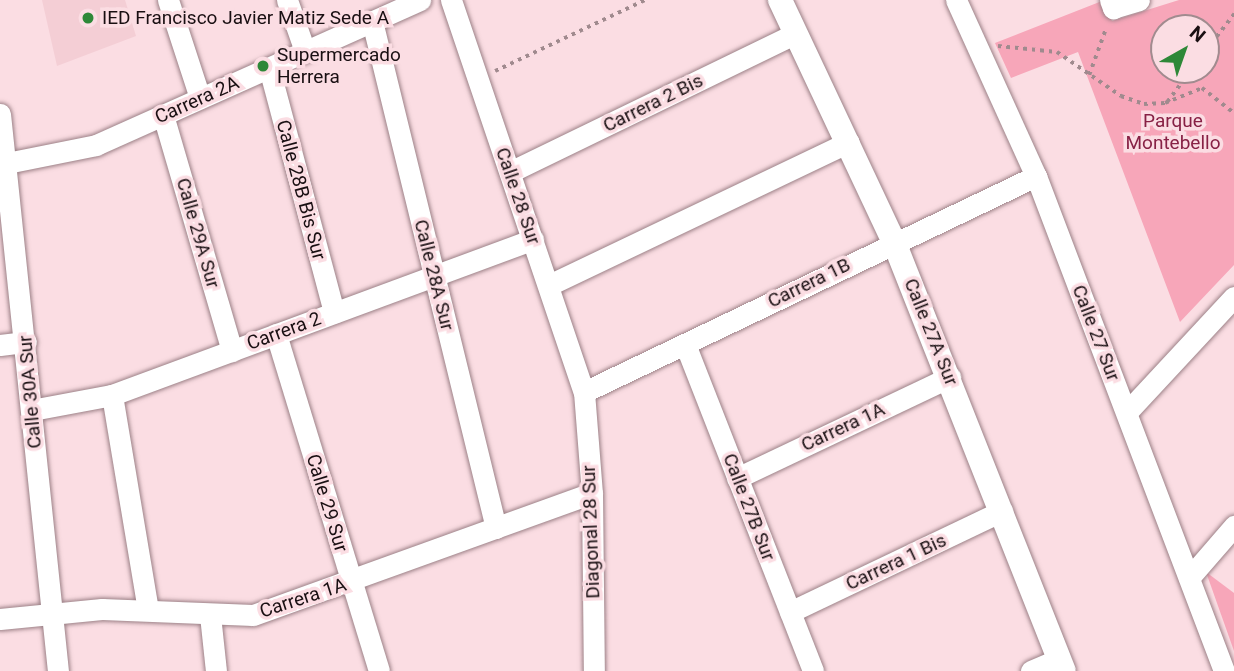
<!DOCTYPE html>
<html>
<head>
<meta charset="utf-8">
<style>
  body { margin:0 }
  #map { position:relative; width:1234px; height:671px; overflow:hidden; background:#fbdde3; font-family:Roboto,sans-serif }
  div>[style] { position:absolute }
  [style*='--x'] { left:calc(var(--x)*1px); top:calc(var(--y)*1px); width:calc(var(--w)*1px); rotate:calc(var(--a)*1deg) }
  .built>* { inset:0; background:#f4ced5 }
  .green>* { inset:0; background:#f7a6b9 }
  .path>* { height:3.5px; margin-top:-1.75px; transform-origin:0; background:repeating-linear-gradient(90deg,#a08a8e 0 3.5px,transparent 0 8.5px) }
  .roads { filter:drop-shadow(0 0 2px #9c8187) drop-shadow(0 0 2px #9c8187) }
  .minor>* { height:21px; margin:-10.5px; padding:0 10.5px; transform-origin:10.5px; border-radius:10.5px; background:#fff }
  .tertiary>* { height:24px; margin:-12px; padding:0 12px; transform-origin:12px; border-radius:12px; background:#fff }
  .dots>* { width:19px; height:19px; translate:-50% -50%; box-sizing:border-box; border:4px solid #fbdde3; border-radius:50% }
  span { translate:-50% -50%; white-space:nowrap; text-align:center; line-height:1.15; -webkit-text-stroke:7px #fbdde3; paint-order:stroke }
  .poi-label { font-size:19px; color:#190f12 }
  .left { translate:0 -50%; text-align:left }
  .street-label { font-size:19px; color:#190f12 }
  .park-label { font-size:19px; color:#872145 }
  .north { position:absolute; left:1150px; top:14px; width:70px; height:70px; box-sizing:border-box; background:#fbdde3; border:2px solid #a18b8f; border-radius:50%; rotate:40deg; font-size:19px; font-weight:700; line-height:28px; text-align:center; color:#190f12 }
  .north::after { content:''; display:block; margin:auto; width:24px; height:32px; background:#2e8838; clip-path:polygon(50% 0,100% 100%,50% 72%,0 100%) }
</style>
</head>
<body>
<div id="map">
  <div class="built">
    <div style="clip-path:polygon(42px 0,125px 0,136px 36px,57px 66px)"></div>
  </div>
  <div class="green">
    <div style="clip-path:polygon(evenodd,1179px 0,1234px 0,1234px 265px,1180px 322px,1078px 52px,1011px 78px,995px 43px,1102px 1px,1112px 21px,1179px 0,1164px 28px,1206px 28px,1206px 70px,1164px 70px,1164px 28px)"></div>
    <div style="clip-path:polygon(1206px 572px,1234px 593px,1234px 651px)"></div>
  </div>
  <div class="path">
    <div style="--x:998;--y:46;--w:59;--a:5.8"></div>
    <div style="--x:1057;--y:52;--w:78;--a:34.5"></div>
    <div style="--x:1121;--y:96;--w:24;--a:19"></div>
    <div style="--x:1144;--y:104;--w:21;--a:-3"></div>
    <div style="--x:1165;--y:103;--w:40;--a:-22"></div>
    <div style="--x:1202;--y:88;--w:41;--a:38"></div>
    <div style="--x:1206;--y:50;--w:46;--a:-52.1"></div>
    <div style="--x:495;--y:71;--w:166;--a:-25.3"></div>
    <div style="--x:1089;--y:75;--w:50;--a:-70.1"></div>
    <div style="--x:1167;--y:102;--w:40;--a:-53"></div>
  </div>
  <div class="roads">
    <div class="minor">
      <div style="--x:168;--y:0;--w:103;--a:71.9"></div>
      <div style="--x:287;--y:0;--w:54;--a:70.6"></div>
      <div style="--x:451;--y:0;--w:414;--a:71.3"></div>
      <div style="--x:584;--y:392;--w:101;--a:85.5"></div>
      <div style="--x:592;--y:493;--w:178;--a:89.4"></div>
      <div style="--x:956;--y:0;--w:193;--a:65.6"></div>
      <div style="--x:1036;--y:176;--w:529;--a:69.2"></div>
      <div style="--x:1110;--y:0;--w:9;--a:69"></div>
      <div style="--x:1113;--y:8;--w:27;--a:-17"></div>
      <div style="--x:372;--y:21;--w:522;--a:76.26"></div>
      <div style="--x:269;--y:68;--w:253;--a:75.1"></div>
      <div style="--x:0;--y:114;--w:560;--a:84.06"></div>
      <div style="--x:163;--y:115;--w:246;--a:73.7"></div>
      <div style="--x:7;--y:163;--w:91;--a:-11.4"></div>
      <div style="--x:96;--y:145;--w:355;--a:-24.1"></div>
      <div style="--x:510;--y:172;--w:318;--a:-25.9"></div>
      <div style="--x:549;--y:285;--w:332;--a:-25.5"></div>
      <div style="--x:276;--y:334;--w:352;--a:73"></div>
      <div style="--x:685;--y:344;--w:351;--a:68.6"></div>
      <div style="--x:0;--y:345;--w:26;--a:-7"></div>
      <div style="--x:584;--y:392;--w:501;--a:-25.54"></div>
      <div style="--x:112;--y:395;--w:217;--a:80.5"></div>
      <div style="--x:32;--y:410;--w:81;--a:-10.6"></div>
      <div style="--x:112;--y:395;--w:449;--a:-20.3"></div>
      <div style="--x:1127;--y:412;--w:157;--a:-47.1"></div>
      <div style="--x:737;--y:478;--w:236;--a:-25.4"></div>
      <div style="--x:1189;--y:578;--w:69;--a:-49.1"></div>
      <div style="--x:790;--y:612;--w:235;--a:-25.5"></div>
      <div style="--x:210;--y:615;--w:56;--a:83.9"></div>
      <div style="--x:0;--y:619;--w:102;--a:-5.6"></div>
      <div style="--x:102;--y:609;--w:151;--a:2.3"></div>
      <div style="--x:253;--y:615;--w:360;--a:-19.8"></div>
      <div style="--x:1031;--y:671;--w:30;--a:-23"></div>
    </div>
    <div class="tertiary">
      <div style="--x:780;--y:0;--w:268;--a:64.8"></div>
      <div style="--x:894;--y:242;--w:461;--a:68.4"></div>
    </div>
  </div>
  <div class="dots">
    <div style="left:88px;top:18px;background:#2e8838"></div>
    <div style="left:263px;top:66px;background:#2e8838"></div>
  </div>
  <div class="poi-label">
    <span class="left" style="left:102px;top:18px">IED Francisco Javier Matiz Sede A</span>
    <span class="left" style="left:277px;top:66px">Supermercado<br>Herrera</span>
  </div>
  <div class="street-label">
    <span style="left:197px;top:100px;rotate:-24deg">Carrera 2A</span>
    <span style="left:653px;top:103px;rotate:-26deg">Carrera 2 Bis</span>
    <span style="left:301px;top:190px;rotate:75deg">Calle 28B Bis Sur</span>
    <span style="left:518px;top:196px;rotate:71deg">Calle 28 Sur</span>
    <span style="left:198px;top:233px;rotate:74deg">Calle 29A Sur</span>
    <span style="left:434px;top:275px;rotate:76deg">Calle 28A Sur</span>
    <span style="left:809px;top:283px;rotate:-26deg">Carrera 1B</span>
    <span style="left:284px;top:331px;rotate:-20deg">Carrera 2</span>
    <span style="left:931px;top:332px;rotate:68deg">Calle 27A Sur</span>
    <span style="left:1096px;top:333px;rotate:69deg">Calle 27 Sur</span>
    <span style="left:30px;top:392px;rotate:-95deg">Calle 30A Sur</span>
    <span style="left:843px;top:427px;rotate:-25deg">Carrera 1A</span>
    <span style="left:327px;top:503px;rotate:73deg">Calle 29 Sur</span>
    <span style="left:749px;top:507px;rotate:69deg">Calle 27B Sur</span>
    <span style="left:591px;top:532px;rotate:-92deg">Diagonal 28 Sur</span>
    <span style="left:896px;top:562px;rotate:-25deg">Carrera 1 Bis</span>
    <span style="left:303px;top:598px;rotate:-18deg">Carrera 1A</span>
  </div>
  <div class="park-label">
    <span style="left:1173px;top:132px">Parque<br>Montebello</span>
  </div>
  <div class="north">N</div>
</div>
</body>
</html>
